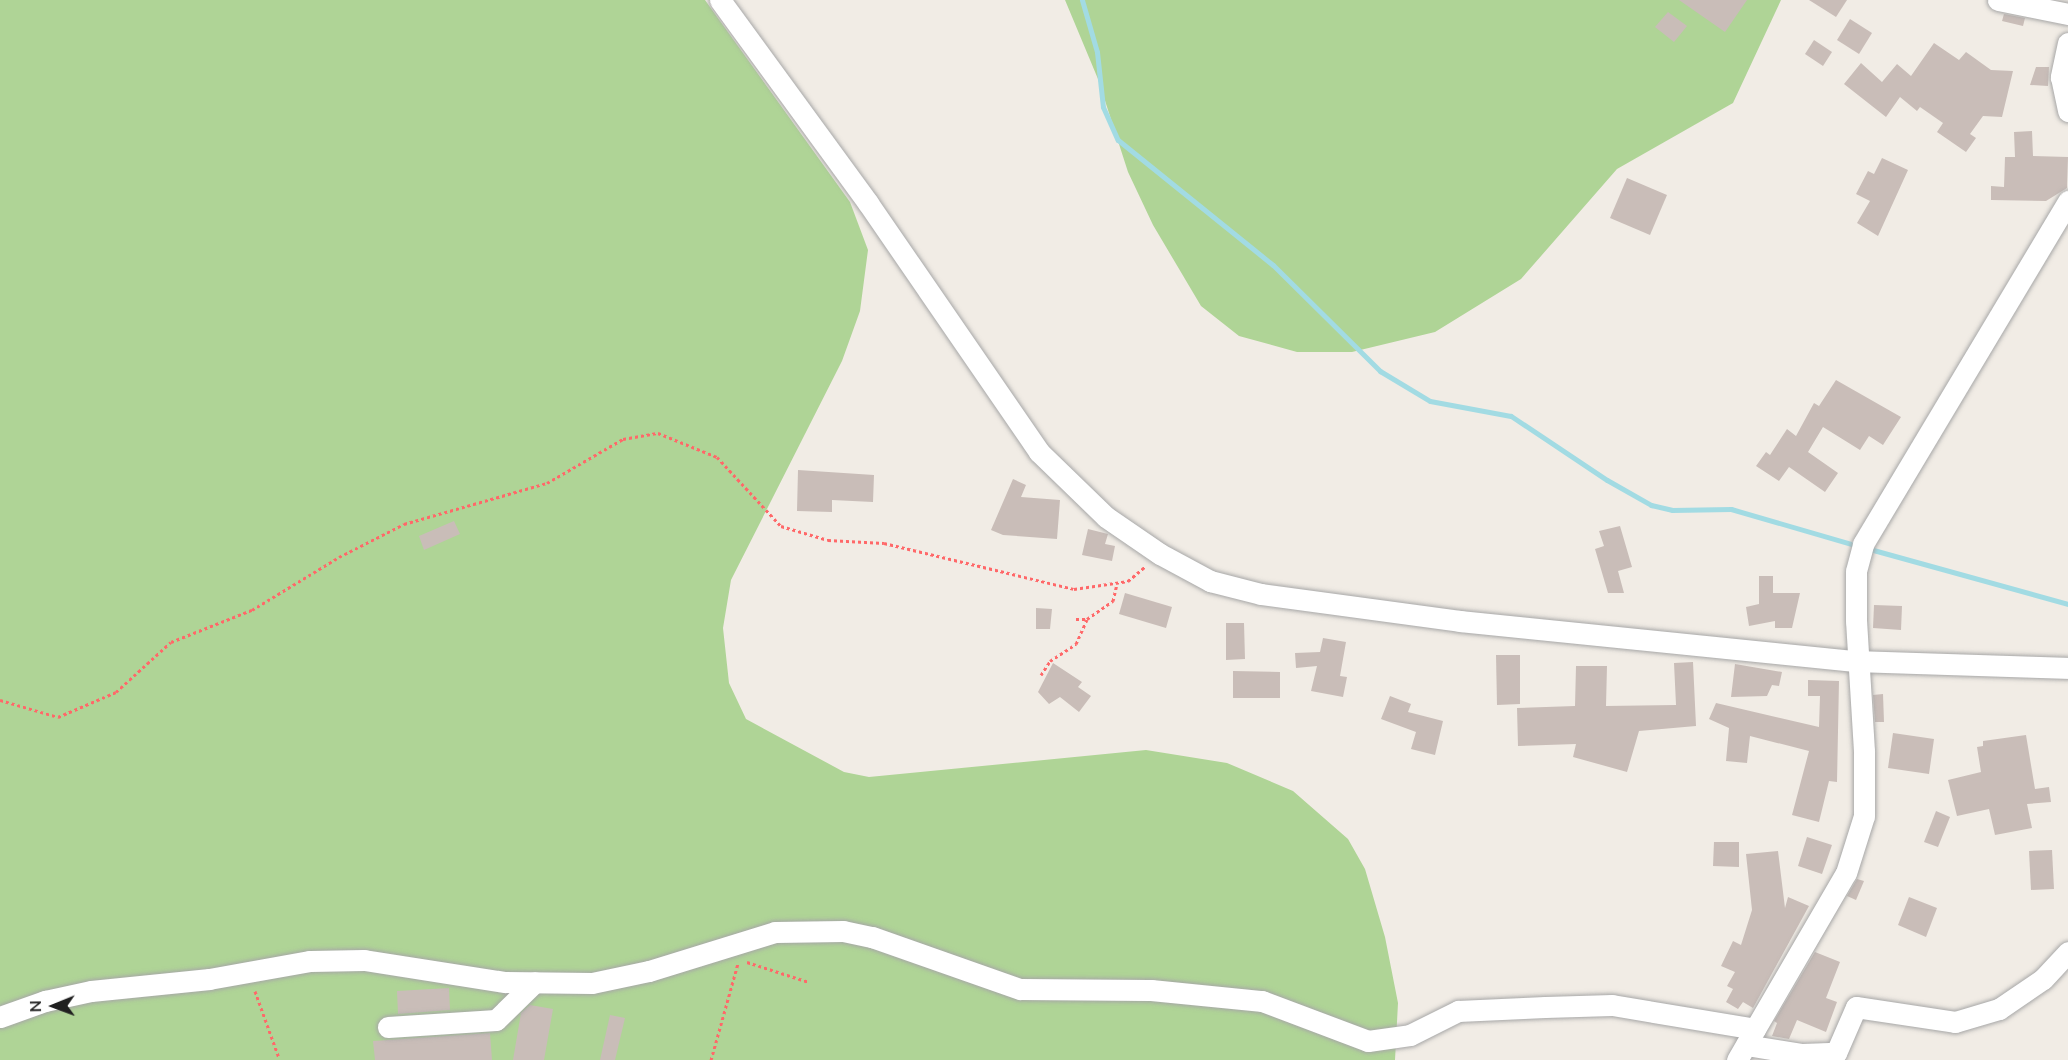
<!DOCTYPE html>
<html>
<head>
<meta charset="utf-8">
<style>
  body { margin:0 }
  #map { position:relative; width:2068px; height:1060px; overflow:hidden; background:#f1ece5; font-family:"Nunito Sans",sans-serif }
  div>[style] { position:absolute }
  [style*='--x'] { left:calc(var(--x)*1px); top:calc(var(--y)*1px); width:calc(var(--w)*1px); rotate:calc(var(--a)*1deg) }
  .forest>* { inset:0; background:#afd496 }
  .stream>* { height:5px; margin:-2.5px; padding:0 2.5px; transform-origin:2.5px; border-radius:2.5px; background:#a2dbe3 }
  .building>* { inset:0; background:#c9bdb8 }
  .path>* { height:3px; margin-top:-1.5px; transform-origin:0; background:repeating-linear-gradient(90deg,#ff6869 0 3px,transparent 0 6px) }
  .roads { filter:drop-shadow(0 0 2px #a7a7a7) drop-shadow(0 0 2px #a7a7a7) }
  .minor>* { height:21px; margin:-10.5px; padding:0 10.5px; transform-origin:10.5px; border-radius:10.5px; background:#fff }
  span { translate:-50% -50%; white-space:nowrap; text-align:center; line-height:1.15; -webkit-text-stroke:5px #fff; paint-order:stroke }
  .north { position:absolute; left:24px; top:976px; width:60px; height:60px; -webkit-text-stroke:4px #fff; paint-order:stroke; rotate:269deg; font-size:16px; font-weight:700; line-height:24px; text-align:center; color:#202020 }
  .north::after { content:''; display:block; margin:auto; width:21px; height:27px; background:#202020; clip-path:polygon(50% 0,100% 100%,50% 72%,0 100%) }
</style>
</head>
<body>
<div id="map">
  <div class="forest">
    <div style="clip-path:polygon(0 0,705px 0,850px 202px,868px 250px,860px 311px,842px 361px,731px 580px,723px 628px,729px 683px,746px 719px,844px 772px,869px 777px,1146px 750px,1227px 763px,1293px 791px,1348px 839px,1365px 869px,1385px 937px,1398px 1003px,1395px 1060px,0 1060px)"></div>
    <div style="clip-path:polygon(1065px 0,1781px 0,1733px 103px,1617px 169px,1521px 279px,1435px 332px,1352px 352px,1297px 352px,1239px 336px,1201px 306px,1153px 225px,1128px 172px,1098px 79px)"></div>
  </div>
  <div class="stream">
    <div style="--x:1082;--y:0;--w:54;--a:73.9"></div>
    <div style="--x:1097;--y:52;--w:55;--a:83.8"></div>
    <div style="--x:1103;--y:107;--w:36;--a:66"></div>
    <div style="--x:1118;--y:140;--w:199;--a:38.9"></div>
    <div style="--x:1273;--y:265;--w:151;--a:44.7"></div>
    <div style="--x:1380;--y:371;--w:58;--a:31"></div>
    <div style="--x:1430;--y:401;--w:82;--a:10.5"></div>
    <div style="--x:1511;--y:416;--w:115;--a:33.7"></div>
    <div style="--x:1607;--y:480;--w:51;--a:29.6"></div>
    <div style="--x:1651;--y:505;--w:22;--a:13"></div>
    <div style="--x:1672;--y:510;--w:59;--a:-1"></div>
    <div style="--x:1731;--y:509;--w:132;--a:16.2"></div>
    <div style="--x:1866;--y:548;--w:210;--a:15.5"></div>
  </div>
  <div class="building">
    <div style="clip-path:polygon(1679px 0,1747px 0,1725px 32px)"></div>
    <div style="clip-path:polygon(1809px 0,1847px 0,1836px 17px)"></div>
    <div style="clip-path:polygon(1668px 12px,1687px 26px,1674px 42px,1655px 27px)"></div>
    <div style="clip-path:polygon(2004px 14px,2025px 18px,2023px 26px,2002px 21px)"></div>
    <div style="clip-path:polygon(1850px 19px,1872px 33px,1859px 54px,1837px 40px)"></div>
    <div style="clip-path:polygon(1814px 40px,1832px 52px,1823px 66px,1805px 54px)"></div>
    <div style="clip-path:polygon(1934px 43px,1959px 60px,1966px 52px,1991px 70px,2013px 71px,2002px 117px,1983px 116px,1970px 134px,1976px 138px,1966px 152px,1937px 132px,1943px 123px,1920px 107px,1917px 111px,1900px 97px,1886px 117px,1844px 84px,1861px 63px,1882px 82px,1897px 64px,1911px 76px)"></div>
    <div style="clip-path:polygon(2036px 67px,2049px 67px,2048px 86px,2030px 85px)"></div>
    <div style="clip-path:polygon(2032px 131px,2033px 156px,2068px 157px,2067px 188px,2046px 201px,1991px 200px,1991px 186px,2004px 187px,2005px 157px,2015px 157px,2014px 132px)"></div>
    <div style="clip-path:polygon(1882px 158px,1908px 170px,1878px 236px,1857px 223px,1870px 201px,1856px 194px,1868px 171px,1874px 174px)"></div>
    <div style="clip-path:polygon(1627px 178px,1667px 195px,1650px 235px,1610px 218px)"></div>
    <div style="clip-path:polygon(1836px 380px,1901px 417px,1883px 445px,1869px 436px,1860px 450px,1823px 427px,1808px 452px,1838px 473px,1825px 492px,1789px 467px,1779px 481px,1756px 466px,1766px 452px,1770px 455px,1787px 429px,1796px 436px,1814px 403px,1819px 406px)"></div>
    <div style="clip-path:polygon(798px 470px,874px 475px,873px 502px,832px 500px,832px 512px,797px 511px)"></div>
    <div style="clip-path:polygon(1013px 479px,1026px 485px,1021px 497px,1060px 500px,1057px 539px,1003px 535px,991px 530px)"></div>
    <div style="clip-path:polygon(454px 521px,460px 534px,424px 550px,419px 536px)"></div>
    <div style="clip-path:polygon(1620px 526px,1632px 567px,1618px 571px,1624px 593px,1608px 593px,1595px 549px,1604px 546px,1599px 531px)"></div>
    <div style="clip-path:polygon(1088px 529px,1108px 534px,1105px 544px,1115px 546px,1112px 561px,1082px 555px)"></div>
    <div style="clip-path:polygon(1759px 576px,1773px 576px,1773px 593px,1800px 593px,1792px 628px,1775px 628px,1775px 621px,1749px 626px,1746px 607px,1759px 604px)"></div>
    <div style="clip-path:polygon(1125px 593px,1172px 607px,1166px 628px,1119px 614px)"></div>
    <div style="clip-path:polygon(1874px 605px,1902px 606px,1901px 630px,1873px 628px)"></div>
    <div style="clip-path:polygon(1036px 608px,1052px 609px,1050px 629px,1036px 629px)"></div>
    <div style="clip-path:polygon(1226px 623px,1244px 623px,1245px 659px,1226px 660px)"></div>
    <div style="clip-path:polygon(1323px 638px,1346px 642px,1340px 676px,1347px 677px,1343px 697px,1311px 691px,1317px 666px,1296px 668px,1295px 653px,1320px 652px)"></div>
    <div style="clip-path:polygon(1496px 655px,1520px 655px,1520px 704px,1497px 705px)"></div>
    <div style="clip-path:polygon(1693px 662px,1696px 726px,1639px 731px,1627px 772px,1573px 757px,1576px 744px,1518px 746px,1517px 708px,1575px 706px,1576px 666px,1607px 666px,1606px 706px,1676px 705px,1674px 663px)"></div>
    <div style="clip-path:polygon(1053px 663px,1082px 682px,1078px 687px,1091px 696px,1079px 712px,1060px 697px,1049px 704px,1038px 692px)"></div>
    <div style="clip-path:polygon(1735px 664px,1782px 672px,1779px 686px,1772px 685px,1767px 696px,1731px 697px)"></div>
    <div style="clip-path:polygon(1233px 671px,1280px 672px,1280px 698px,1233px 698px)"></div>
    <div style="clip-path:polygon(1808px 680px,1839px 681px,1837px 782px,1829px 781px,1819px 822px,1792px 815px,1809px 751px,1750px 736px,1747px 763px,1726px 761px,1729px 728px,1709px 719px,1716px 703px,1819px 727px,1820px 696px,1808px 696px)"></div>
    <div style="clip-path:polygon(1883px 694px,1884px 722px,1875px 722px,1873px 695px)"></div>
    <div style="clip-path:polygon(1390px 696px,1411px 704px,1408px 712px,1443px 721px,1435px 755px,1411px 749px,1416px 732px,1381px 719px)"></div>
    <div style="clip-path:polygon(1893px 733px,1934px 739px,1929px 774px,1888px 768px)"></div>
    <div style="clip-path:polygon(2026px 735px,2035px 789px,2049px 787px,2051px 802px,2027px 804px,2032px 828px,1995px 835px,1989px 809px,1957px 816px,1948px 780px,1981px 772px,1977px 747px,1983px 746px,1983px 741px)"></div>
    <div style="clip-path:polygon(1936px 811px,1950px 817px,1938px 847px,1924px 842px)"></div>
    <div style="clip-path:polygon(1807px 837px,1832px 845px,1822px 874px,1798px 866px)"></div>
    <div style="clip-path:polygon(1714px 842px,1739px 842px,1739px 867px,1713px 866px)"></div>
    <div style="clip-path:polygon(2052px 850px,2054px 889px,2031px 890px,2029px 851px)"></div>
    <div style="clip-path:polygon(1778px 851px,1785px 908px,1788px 897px,1809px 906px,1753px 1008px,1743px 1002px,1738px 1009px,1726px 1002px,1733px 989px,1727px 986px,1735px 972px,1721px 966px,1733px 941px,1741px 945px,1752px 910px,1746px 854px)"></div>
    <div style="clip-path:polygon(1857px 879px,1864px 881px,1856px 900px,1847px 896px)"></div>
    <div style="clip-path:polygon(1909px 897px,1937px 908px,1926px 937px,1898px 925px)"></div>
    <div style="clip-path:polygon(1815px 952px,1840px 962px,1826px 998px,1837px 1002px,1826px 1032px,1797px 1020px,1789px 1039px,1772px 1036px,1777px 1023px,1774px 1021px)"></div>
    <div style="clip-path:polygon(449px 988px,450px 1010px,398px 1014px,397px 991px)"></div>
    <div style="clip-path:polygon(530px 1005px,553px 1009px,544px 1060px,513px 1060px,521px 1013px)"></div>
    <div style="clip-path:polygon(610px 1015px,625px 1018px,615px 1060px,600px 1060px)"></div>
    <div style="clip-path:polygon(490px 1033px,492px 1060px,375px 1060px,373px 1041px)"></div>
  </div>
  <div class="path">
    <div style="--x:1076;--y:619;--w:11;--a:0"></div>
    <div style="--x:1087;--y:619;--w:32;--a:-35"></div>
    <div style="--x:1113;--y:601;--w:18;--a:-77"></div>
    <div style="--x:1041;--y:675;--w:17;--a:-57"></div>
    <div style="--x:1050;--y:661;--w:31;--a:-33"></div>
    <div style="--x:1076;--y:644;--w:27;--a:-66"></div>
    <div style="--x:0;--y:700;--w:60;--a:16.3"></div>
    <div style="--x:58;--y:717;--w:63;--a:-23.3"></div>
    <div style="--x:116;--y:692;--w:74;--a:-42.3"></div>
    <div style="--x:171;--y:642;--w:87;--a:-21.6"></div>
    <div style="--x:252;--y:610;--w:102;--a:-31.3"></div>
    <div style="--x:339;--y:557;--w:73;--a:-26.9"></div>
    <div style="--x:404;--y:524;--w:149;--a:-16"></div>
    <div style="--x:547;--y:483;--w:88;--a:-30.1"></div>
    <div style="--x:623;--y:439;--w:36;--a:-10"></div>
    <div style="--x:658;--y:433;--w:64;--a:22.1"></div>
    <div style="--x:717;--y:457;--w:94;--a:47.2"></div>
    <div style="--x:781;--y:526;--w:49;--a:16.6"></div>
    <div style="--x:828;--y:540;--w:56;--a:3.1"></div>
    <div style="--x:884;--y:543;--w:195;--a:13.6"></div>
    <div style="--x:1074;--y:589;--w:55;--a:-8.4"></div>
    <div style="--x:1128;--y:581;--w:23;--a:-40"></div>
    <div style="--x:747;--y:962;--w:65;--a:17.9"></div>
    <div style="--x:255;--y:991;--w:71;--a:70.3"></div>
    <div style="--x:711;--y:1060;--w:101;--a:-74.4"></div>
  </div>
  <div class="roads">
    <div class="minor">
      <div style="--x:720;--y:0;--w:251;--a:53.9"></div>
      <div style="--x:868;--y:203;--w:302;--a:55.5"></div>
      <div style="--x:1039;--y:452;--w:93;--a:44.1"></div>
      <div style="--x:1106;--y:517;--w:65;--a:34.4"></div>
      <div style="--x:1160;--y:554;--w:57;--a:28.4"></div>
      <div style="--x:1210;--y:581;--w:53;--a:14.3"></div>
      <div style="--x:1261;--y:594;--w:201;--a:7.7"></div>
      <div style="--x:1460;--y:621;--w:399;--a:5.8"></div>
      <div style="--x:1857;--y:661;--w:211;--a:1.9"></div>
      <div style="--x:1998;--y:0;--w:71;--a:11.3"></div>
      <div style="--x:2068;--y:43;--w:35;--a:102"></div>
      <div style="--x:2061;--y:77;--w:35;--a:78"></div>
      <div style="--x:0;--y:1017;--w:48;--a:-19.6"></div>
      <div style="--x:45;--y:1001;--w:47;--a:-12.3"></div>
      <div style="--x:91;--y:991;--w:119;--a:-5.8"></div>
      <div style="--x:209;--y:979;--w:103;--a:-10.1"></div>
      <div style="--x:310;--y:961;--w:54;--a:-1.1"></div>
      <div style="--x:364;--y:960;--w:143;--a:8.9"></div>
      <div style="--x:505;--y:982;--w:87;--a:0.7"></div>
      <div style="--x:592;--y:983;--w:58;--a:-11.9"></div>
      <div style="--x:649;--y:971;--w:132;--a:-17.2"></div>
      <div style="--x:775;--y:932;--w:68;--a:-0.8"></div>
      <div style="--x:843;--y:931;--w:30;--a:12"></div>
      <div style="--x:872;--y:937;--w:157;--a:19.4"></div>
      <div style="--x:1020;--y:989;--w:131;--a:0.4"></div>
      <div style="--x:1151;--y:990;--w:112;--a:5.7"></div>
      <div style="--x:1262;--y:1001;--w:113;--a:20.7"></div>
      <div style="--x:1368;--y:1041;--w:42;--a:-8.1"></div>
      <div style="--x:1410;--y:1035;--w:54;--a:-26.6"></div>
      <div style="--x:1458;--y:1011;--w:87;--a:-2.6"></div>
      <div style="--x:1545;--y:1007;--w:67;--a:-1.7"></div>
      <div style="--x:1612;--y:1005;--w:145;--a:9.5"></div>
      <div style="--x:388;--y:1027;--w:108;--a:-3.7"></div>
      <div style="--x:496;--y:1020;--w:54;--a:-44.3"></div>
      <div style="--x:1746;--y:1045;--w:57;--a:9.1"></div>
      <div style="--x:1802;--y:1054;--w:34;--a:-2"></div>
      <div style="--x:1836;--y:1053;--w:50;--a:-66.5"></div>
      <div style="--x:1856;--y:1007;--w:100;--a:8.6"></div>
      <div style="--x:1955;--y:1022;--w:46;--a:-16.5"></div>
      <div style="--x:1999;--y:1009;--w:53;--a:-34.3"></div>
      <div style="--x:2043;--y:979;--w:37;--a:-47"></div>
      <div style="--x:1737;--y:1060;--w:216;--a:-59.8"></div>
      <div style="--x:1846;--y:873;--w:60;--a:-72.5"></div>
      <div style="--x:1864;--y:816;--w:65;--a:-90"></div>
      <div style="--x:1864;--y:751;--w:130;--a:-93.5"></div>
      <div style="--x:1856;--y:621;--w:50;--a:-90"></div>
      <div style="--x:1856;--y:571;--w:28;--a:-75"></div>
      <div style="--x:1863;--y:544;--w:400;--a:-59.1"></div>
    </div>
  </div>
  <div class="north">N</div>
</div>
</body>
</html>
